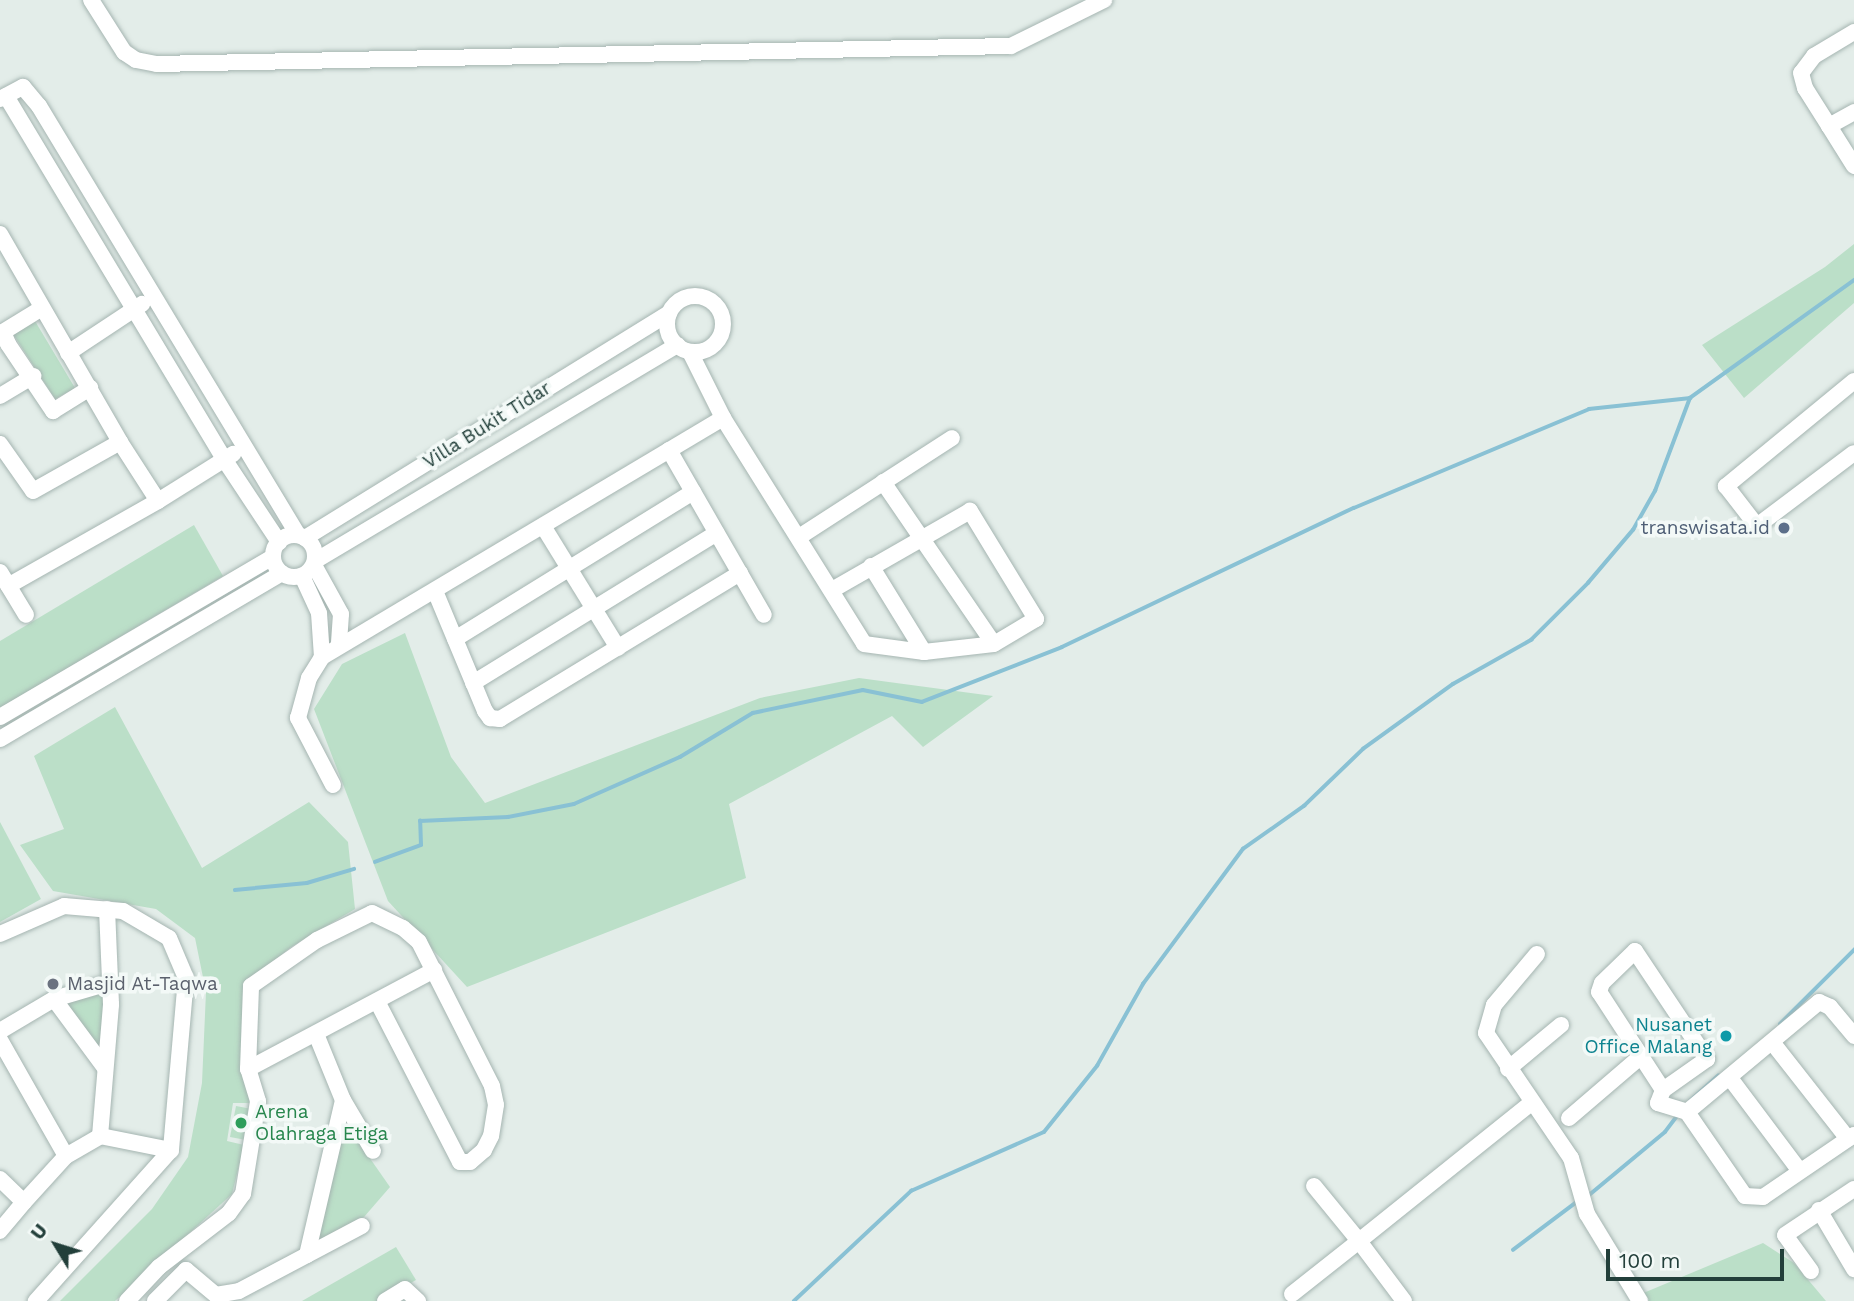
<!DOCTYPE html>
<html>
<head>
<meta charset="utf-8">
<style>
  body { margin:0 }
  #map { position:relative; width:1854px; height:1301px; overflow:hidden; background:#e3ede9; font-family:"Work Sans",sans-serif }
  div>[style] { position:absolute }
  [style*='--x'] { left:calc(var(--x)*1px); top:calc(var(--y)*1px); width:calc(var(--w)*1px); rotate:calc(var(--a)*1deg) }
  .green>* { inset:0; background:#bbdfc8 }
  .stream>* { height:3.5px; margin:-1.75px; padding:0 1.75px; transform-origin:1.75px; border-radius:1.75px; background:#89c1d4 }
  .roads { filter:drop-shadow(0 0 2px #a5b5b1) drop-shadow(0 0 2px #a5b5b1) }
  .minor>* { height:16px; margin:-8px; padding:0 8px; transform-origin:8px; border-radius:8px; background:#fff }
  .minor>.ring { margin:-8px; padding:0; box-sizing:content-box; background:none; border:16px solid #fff; border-radius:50% }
  .dots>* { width:19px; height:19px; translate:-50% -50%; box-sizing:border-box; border:4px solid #f3f9f7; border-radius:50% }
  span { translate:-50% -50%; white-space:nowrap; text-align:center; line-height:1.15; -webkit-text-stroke:7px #f3f9f7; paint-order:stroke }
  .street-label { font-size:19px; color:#223f3a }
  .service-label { font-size:19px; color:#4e5e75 }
  .right { translate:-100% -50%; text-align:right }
  .worship-label { font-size:19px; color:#5b616d }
  .left { translate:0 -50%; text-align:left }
  .culture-label { font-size:19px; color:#0d838f }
  .leisure-label { font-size:19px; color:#27864d }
  .north { position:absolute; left:21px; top:1210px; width:70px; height:70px; -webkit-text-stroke:5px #f3f9f7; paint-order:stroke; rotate:308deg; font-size:19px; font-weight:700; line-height:28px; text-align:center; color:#223f3a }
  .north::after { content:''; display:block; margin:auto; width:24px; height:32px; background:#223f3a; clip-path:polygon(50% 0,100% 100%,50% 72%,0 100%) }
  .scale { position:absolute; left:1606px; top:1249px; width:178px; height:32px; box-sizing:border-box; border:4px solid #223f3a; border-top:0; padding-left:9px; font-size:21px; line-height:24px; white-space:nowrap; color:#223f3a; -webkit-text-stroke:5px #f3f9f7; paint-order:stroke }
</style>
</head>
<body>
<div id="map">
  <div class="green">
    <div style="clip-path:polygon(1854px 244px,1854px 303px,1744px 398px,1702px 345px,1825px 267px)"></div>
    <div style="clip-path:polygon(35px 321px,75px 388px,55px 399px,13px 334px)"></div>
    <div style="clip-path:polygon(194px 525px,223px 576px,0 708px,0 641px)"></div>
    <div style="clip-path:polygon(405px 633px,451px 757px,485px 803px,760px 698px,859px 678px,993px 696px,923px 747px,892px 716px,729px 804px,746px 878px,467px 987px,388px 901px,314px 709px,342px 664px)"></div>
    <div style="clip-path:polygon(115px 707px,202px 868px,309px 802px,348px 842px,355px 909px,291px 947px,244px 985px,252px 1103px,233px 1103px,227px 1141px,244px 1145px,232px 1194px,115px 1301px,60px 1301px,152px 1209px,188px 1157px,202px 1083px,206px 992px,195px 938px,156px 909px,53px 891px,20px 845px,64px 829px,34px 756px)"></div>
    <div style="clip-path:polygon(0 822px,41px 899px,0 922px)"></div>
    <div style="clip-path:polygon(106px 988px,101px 1050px,65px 1001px)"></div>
    <div style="clip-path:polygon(236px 1106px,252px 1109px,246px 1140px,230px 1137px)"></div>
    <div style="clip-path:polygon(346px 1124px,390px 1187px,364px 1217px,316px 1242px)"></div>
    <div style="clip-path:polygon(1763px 1243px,1794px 1263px,1826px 1301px,1645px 1301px,1641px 1294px)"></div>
    <div style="clip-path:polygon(396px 1247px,416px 1280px,379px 1301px,302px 1301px)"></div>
  </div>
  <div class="stream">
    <div style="--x:375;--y:862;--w:49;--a:-20.3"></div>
    <div style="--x:421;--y:845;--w:24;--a:-92"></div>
    <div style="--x:420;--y:821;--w:88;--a:-2.6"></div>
    <div style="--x:508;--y:817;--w:67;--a:-11.1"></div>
    <div style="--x:574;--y:804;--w:116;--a:-23.9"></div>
    <div style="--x:680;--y:757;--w:85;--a:-31.1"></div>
    <div style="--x:753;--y:713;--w:112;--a:-11.8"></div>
    <div style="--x:863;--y:690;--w:60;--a:11.5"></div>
    <div style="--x:922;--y:702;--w:150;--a:-21.4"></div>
    <div style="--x:1062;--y:647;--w:323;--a:-25.5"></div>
    <div style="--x:1354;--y:508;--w:255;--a:-22.8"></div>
    <div style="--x:1589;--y:409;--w:102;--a:-6.2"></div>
    <div style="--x:1690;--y:398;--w:202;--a:-35.7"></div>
    <div style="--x:235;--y:890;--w:72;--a:-5.6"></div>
    <div style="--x:307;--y:883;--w:49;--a:-16.6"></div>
    <div style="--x:1780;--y:1024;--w:105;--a:-45"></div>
    <div style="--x:1690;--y:1101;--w:38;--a:-42"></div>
    <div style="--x:1588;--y:1196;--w:100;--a:-39.7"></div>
    <div style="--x:1665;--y:1132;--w:21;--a:-53"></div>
    <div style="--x:1513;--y:1250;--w:81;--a:-37"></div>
    <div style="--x:794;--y:1301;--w:161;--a:-43.2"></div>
    <div style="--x:911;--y:1191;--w:145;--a:-23.9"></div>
    <div style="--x:1044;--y:1132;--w:85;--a:-51.2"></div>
    <div style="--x:1097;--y:1066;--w:94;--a:-60.7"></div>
    <div style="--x:1143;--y:984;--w:168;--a:-53.5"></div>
    <div style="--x:1243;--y:849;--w:75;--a:-35.2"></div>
    <div style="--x:1304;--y:806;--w:82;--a:-44"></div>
    <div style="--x:1363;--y:749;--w:111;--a:-35.8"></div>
    <div style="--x:1453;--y:684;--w:90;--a:-29.4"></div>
    <div style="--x:1531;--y:640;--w:81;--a:-45"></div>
    <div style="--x:1588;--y:583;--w:70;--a:-49.7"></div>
    <div style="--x:1633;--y:530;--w:45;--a:-60.6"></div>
    <div style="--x:1655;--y:491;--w:99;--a:-69.4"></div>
  </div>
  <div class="roads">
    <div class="minor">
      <div style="--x:91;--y:0;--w:62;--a:57.6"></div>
      <div style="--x:124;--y:52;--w:14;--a:34"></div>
      <div style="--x:136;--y:60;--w:21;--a:11"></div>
      <div style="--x:157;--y:64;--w:854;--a:-1.21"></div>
      <div style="--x:1011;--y:46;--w:104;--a:-26.3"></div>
      <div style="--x:1854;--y:32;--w:47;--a:149"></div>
      <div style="--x:1814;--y:56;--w:21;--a:127"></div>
      <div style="--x:1801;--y:73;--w:16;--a:75"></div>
      <div style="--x:1805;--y:88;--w:45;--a:57.7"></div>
      <div style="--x:1829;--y:126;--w:29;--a:-29"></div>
      <div style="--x:6;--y:96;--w:423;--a:59"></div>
      <div style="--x:224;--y:459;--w:100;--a:56.5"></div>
      <div style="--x:0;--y:99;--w:26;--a:-28"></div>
      <div style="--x:23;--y:87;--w:25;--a:50"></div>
      <div style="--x:39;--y:106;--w:501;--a:58.88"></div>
      <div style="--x:1829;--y:126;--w:47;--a:58"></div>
      <div style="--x:0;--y:234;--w:240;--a:60"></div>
      <div class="ring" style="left:667px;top:296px;width:40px;height:40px"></div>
      <div style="--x:42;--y:308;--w:46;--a:148.4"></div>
      <div style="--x:3;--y:332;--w:13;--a:67"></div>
      <div style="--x:8;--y:344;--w:81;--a:56.1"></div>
      <div style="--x:53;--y:411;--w:44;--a:-31.9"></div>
      <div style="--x:690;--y:352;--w:74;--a:63.4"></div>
      <div style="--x:723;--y:418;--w:266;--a:58"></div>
      <div style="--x:864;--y:644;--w:61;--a:7.6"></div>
      <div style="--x:924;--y:652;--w:70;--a:-6.5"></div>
      <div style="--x:994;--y:644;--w:49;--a:-30.8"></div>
      <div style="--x:1036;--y:619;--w:127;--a:-121.4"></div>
      <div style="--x:970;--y:511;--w:159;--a:150.2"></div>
      <div style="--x:68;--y:353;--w:89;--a:-33.5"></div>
      <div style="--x:1854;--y:381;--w:166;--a:140.6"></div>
      <div style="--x:1726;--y:486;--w:51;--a:52.2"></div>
      <div style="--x:1757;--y:526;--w:121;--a:-37"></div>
      <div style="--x:0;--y:396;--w:39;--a:-31"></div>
      <div style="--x:0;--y:444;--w:57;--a:54.9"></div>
      <div style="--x:33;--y:491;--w:100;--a:-29.4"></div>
      <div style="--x:120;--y:442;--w:70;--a:57.2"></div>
      <div style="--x:158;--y:501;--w:172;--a:150.5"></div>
      <div style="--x:669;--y:450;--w:190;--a:60.1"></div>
      <div style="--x:883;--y:482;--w:196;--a:55.6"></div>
      <div style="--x:158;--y:501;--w:89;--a:-32.1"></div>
      <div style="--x:543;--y:526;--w:143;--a:58.4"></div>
      <div class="ring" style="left:273px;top:535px;width:26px;height:26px"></div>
      <div style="--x:799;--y:537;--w:182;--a:-32.9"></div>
      <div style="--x:305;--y:538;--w:428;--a:-31.7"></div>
      <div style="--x:315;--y:561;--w:422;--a:-30.8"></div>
      <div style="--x:314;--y:565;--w:56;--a:61.1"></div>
      <div style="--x:341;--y:614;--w:30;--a:94"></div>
      <div style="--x:871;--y:566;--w:101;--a:58.4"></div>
      <div style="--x:0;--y:572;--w:50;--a:58.8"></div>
      <div style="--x:302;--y:576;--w:41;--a:65.3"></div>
      <div style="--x:319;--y:613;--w:44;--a:86.1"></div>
      <div style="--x:435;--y:591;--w:130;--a:67.4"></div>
      <div style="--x:485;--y:711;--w:9;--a:54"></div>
      <div style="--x:490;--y:718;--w:10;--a:6"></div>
      <div style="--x:500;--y:719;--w:281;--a:-31.3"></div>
      <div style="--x:455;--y:639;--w:280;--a:-31.7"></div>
      <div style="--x:473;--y:683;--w:286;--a:-31.6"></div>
      <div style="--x:0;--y:717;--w:316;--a:-30.4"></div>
      <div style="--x:0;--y:739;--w:327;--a:-30.5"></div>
      <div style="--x:333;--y:785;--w:76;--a:-117.6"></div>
      <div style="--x:298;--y:718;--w:41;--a:-74.6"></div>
      <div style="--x:309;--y:678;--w:25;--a:-58"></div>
      <div style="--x:322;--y:657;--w:467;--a:-30.8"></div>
      <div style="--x:0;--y:934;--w:70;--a:-23.6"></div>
      <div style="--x:64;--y:906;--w:59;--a:4.8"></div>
      <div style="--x:123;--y:911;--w:53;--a:30.4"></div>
      <div style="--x:169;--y:938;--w:43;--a:67"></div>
      <div style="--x:186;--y:978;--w:173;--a:95"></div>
      <div style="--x:171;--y:1150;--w:203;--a:131.8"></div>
      <div style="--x:1537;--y:954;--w:67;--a:130.1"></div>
      <div style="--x:1494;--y:1005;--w:29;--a:106"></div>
      <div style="--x:1486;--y:1033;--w:151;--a:55.8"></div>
      <div style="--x:1571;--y:1158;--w:58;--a:74.1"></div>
      <div style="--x:1587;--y:1214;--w:102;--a:58.7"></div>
      <div style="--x:54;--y:999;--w:60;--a:-16.3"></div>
      <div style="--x:0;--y:1031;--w:63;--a:-30.7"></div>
      <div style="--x:54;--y:999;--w:86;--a:53.5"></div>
      <div style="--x:316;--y:1034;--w:71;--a:67.8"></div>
      <div style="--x:343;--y:1100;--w:59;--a:59.5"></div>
      <div style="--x:0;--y:1040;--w:133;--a:60.4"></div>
      <div style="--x:1772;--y:1042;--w:123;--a:51.9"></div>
      <div style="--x:248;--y:1069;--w:211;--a:-28"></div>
      <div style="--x:1508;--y:1069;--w:69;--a:-39.7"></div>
      <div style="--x:1730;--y:1078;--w:115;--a:53.1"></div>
      <div style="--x:1663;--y:1090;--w:117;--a:-123.1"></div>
      <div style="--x:1599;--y:992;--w:9;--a:-72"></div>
      <div style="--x:1602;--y:983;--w:46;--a:-44.1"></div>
      <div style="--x:1635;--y:951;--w:130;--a:56.3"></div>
      <div style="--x:1707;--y:1059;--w:54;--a:144.8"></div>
      <div style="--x:1663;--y:1090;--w:14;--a:111"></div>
      <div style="--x:1658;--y:1103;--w:30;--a:17"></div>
      <div style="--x:1687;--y:1112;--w:102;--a:55.4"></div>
      <div style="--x:1745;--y:1196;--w:18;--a:3"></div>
      <div style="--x:1763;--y:1197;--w:110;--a:-34.3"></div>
      <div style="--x:1687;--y:1112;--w:172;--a:-39.8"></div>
      <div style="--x:1819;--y:1002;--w:12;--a:24"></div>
      <div style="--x:1830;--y:1007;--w:38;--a:50"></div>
      <div style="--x:1569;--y:1118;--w:92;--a:-40.6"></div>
      <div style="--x:100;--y:1136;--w:132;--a:-85.2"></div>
      <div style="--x:111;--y:1004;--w:95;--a:-92.4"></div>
      <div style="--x:0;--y:1179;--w:33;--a:44"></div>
      <div style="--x:24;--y:1202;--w:38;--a:130"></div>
      <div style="--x:24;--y:1202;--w:62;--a:-47.6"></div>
      <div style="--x:66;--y:1156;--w:39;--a:-30"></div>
      <div style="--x:100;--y:1136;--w:72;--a:11.2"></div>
      <div style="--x:1819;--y:1210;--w:69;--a:59.3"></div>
      <div style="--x:307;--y:1255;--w:159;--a:-76.9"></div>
      <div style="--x:1811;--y:1271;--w:44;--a:-125.8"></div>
      <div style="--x:1785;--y:1235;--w:83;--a:-33.7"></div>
      <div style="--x:1292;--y:1294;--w:85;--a:-38.3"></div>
      <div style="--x:1359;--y:1241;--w:71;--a:-129.3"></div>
      <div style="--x:127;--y:1301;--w:47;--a:-46.7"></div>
      <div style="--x:159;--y:1267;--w:88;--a:-37.6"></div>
      <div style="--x:229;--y:1213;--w:24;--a:-54"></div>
      <div style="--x:243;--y:1194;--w:94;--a:-80.8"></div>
      <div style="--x:258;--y:1101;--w:34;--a:-107"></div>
      <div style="--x:248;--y:1069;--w:83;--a:-87.9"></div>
      <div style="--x:251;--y:986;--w:80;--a:-34.9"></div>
      <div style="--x:317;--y:940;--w:61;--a:-26.1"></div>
      <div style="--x:372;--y:913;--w:34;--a:26"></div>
      <div style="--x:403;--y:928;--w:21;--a:41"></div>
      <div style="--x:419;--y:942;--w:161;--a:63.1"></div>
      <div style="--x:492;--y:1086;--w:19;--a:78"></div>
      <div style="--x:496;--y:1105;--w:31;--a:99"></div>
      <div style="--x:491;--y:1136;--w:16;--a:117"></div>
      <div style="--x:484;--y:1150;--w:18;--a:139"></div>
      <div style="--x:470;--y:1162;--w:10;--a:180"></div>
      <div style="--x:460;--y:1162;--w:181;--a:-117.3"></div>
      <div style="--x:155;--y:1301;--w:44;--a:-45"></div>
      <div style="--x:186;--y:1270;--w:39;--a:40"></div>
      <div style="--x:216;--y:1295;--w:23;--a:-10"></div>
      <div style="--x:239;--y:1291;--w:139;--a:-27.9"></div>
      <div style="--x:385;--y:1301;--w:23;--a:-31"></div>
      <div style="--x:405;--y:1289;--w:18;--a:43"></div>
      <div style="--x:1404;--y:1301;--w:75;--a:-126.9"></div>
      <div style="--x:1359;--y:1241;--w:219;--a:-38.7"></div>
    </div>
  </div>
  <div class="dots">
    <div style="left:1784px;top:528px;background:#5c6f8a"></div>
    <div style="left:53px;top:984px;background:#6b7280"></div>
    <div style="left:1726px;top:1036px;background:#0f9aa8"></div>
    <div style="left:241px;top:1123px;background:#2e9e5b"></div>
  </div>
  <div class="street-label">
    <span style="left:487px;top:425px;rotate:-32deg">Villa Bukit Tidar</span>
  </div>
  <div class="service-label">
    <span class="right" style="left:1770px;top:528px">transwisata.id</span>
  </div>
  <div class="worship-label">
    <span class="left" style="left:67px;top:984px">Masjid At-Taqwa</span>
  </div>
  <div class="culture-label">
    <span class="right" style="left:1712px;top:1036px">Nusanet<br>Office Malang</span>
  </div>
  <div class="leisure-label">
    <span class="left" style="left:255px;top:1123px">Arena<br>Olahraga Etiga</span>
  </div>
  <div class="north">U</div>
  <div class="scale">100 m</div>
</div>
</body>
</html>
